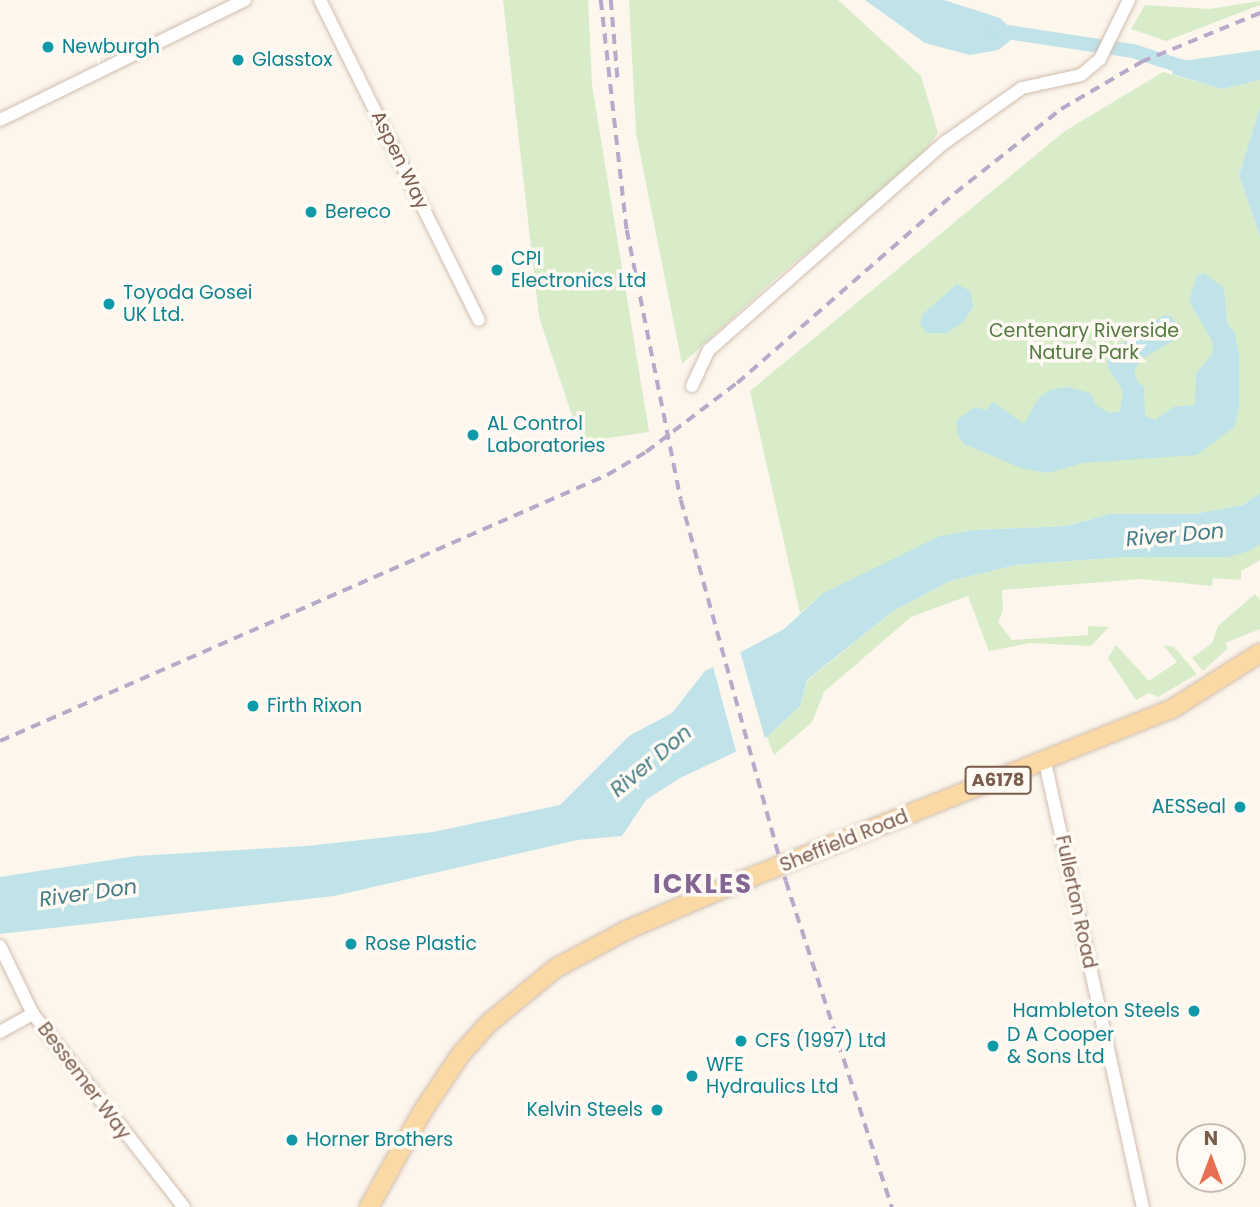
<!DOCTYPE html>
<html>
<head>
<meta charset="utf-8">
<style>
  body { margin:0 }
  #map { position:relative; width:1260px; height:1207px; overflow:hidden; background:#fdf6ec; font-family:Poppins,sans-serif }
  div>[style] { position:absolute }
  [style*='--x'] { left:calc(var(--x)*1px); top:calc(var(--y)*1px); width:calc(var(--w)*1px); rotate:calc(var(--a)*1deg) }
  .green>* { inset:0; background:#d8ecc9 }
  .water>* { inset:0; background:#bfe3e8 }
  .pier>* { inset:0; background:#fdf6ec }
  .canal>* { height:14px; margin:-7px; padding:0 7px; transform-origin:7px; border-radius:7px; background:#bfe3e8 }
  .roads { filter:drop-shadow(0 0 2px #d1beb0) drop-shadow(0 0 2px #d1beb0) }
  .street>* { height:12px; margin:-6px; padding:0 6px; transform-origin:6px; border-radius:6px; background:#fff }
  .primary>* { height:18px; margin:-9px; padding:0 9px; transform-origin:9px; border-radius:9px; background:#fbd9a5 }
  .rail>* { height:3.5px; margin-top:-1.75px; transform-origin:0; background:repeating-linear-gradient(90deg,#b9a8c9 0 10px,transparent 0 17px) }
  .dots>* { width:19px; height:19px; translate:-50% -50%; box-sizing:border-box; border:4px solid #fffaf3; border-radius:50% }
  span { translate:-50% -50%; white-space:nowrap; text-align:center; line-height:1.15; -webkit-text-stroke:7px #fffaf3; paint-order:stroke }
  .shield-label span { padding:2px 5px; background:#fffaf3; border:2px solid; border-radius:5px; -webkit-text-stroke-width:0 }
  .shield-label { font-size:18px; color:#7a5c4d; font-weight:700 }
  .culture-label { font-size:19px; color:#0d838f }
  .left { translate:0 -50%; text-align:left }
  .right { translate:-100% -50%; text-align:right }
  .street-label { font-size:19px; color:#7a5c4d }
  .park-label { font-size:19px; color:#537a41 }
  .water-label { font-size:21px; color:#437c86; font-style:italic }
  .district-label { font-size:26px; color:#846695; font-weight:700; letter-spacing:2px }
  .north { position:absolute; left:1176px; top:1123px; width:70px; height:70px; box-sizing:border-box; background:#fffaf3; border:2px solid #cabbb1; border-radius:50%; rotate:0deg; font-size:19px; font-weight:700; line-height:28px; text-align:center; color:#7a5c4d }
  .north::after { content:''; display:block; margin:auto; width:24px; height:32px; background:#e76f51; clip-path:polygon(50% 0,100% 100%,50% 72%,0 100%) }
</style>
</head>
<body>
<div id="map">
  <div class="green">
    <div style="clip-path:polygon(503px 0,588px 0,592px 85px,649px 432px,581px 442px,539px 317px)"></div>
    <div style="clip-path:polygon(629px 0,838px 0,921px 76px,938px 133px,918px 160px,775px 279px,682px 364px,636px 133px)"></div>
    <div style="clip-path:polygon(1260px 1px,1260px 5px,1166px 41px,1131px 29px,1145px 5px,1209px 9px)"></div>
    <div style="clip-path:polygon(1163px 72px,1222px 89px,1260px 80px,1260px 107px,1239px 175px,1260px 237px,1260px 493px,1243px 505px,1194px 514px,1110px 514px,1067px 526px,973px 530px,822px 594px,800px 613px,750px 391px,1065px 131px)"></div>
    <div style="clip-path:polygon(1260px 542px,1260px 560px,1241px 571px,1241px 580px,1213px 578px,1212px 586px,1141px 579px,1002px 590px,1003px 610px,998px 622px,1012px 640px,1088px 635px,1088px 626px,1109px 627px,1091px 646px,1031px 643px,989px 651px,968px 596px,911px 617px,824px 692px,812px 722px,774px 755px,767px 737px,800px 706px,807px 681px,893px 611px,950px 581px,1016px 565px,1125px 557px,1229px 557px)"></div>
    <div style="clip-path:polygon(1255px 594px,1260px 600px,1260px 629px,1225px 643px,1228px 648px,1203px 671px,1192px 658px,1212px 643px,1218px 626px)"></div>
    <div style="clip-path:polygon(1116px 645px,1149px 681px,1177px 662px,1163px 645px,1174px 647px,1197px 674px,1158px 697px,1149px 693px,1136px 700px,1108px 658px)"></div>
  </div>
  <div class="water">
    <div style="clip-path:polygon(865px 0,944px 0,1000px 18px,1010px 28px,1010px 41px,998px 50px,970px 55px,925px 43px)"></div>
    <div style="clip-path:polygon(1260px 50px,1260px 80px,1222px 89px,1172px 74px,1176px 62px)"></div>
    <div style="clip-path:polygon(1260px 107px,1260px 237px,1239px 175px)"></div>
    <div style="clip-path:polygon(1204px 273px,1224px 288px,1227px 324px,1235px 333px,1239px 355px,1239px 408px,1234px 427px,1197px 455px,1083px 463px,1048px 473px,1021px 468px,964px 444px,957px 433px,957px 420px,975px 407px,986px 410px,993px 402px,1024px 424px,1038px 399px,1050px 390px,1068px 387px,1090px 393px,1096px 405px,1109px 413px,1120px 411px,1123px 391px,1108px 367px,1107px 354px,1164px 315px,1172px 317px,1178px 327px,1176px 339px,1140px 360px,1134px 372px,1138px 383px,1144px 386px,1145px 416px,1155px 420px,1173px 407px,1195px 405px,1196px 373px,1213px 353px,1212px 341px,1189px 301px,1197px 275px)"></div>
    <div style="clip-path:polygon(957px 284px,970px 291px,973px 307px,963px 322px,947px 333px,926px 333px,920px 324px,923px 314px)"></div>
    <div style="clip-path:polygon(1260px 493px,1260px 544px,1249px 551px,1229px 557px,1125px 557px,1016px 565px,950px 581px,893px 611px,807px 680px,800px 706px,767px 737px,680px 778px,646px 800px,622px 836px,577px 840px,334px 896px,0 934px,0 877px,136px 856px,307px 846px,433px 832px,560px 805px,629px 736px,672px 713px,705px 671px,784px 629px,822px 594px,940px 536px,973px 530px,1067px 526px,1110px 514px,1194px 514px,1243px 505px)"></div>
  </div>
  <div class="pier">
    <div style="clip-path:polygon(739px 648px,766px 742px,737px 755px,712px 663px)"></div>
  </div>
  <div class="canal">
    <div style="--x:994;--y:30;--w:141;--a:8.6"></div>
    <div style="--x:1133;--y:51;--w:63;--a:17.6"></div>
  </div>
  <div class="roads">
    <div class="street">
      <div style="--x:320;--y:0;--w:357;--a:63.6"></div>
      <div style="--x:0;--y:120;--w:273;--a:-26.1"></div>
      <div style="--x:692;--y:386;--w:40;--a:-65"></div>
      <div style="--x:709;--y:350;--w:313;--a:-41.4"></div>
      <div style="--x:944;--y:143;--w:95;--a:-35.2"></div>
      <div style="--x:1022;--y:88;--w:60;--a:-12.4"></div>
      <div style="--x:1081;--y:75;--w:25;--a:-40"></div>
      <div style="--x:1100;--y:59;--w:66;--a:-63.8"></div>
      <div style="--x:1045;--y:762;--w:456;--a:77.6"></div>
      <div style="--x:0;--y:946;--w:76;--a:64.1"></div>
      <div style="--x:33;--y:1014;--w:245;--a:52"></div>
      <div style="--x:0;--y:1032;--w:38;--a:-29"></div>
    </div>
    <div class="primary">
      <div style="--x:369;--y:1207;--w:109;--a:-60.8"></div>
      <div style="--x:422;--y:1112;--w:70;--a:-56.1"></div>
      <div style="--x:461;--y:1054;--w:42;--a:-47.9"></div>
      <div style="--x:489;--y:1023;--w:87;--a:-39.4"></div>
      <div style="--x:556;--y:968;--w:81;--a:-28.2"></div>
      <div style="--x:627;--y:930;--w:111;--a:-23.3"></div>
      <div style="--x:729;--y:886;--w:477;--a:-21.8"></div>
      <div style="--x:1172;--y:709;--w:104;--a:-32.5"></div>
    </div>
  </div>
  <div class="rail">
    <div style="--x:601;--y:0;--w:231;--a:83.6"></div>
    <div style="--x:627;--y:230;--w:275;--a:78.7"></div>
    <div style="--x:681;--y:500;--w:395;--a:74.6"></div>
    <div style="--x:786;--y:881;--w:343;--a:72"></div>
    <div style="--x:611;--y:0;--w:82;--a:85.1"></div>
    <div style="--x:0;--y:741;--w:663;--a:-23.66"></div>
    <div style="--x:607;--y:475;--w:45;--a:-30.5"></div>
    <div style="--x:646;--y:452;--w:114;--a:-37.2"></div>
    <div style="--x:737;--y:383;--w:289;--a:-41.1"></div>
    <div style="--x:955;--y:193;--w:135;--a:-38.4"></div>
    <div style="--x:1061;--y:109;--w:93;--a:-30.4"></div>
    <div style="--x:1141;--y:62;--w:129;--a:-22.4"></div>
  </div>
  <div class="dots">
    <div style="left:48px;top:47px;background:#0f9aa8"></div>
    <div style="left:238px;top:60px;background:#0f9aa8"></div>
    <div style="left:311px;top:212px;background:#0f9aa8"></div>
    <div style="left:497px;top:270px;background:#0f9aa8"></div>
    <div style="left:109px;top:304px;background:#0f9aa8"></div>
    <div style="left:473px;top:435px;background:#0f9aa8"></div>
    <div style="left:253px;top:706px;background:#0f9aa8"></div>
    <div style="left:1240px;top:807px;background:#0f9aa8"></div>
    <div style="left:351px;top:944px;background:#0f9aa8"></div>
    <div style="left:1194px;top:1011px;background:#0f9aa8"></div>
    <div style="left:741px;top:1041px;background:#0f9aa8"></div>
    <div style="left:993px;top:1046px;background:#0f9aa8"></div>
    <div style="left:692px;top:1076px;background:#0f9aa8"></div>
    <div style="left:657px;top:1110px;background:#0f9aa8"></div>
    <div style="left:292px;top:1140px;background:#0f9aa8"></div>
  </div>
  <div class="shield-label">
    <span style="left:998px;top:780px">A6178</span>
  </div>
  <div class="culture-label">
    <span class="left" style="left:62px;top:47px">Newburgh</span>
    <span class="left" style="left:252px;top:60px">Glasstox</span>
    <span class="left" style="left:325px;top:212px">Bereco</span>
    <span class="left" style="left:511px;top:270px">CPI<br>Electronics Ltd</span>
    <span class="left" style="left:123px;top:304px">Toyoda Gosei<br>UK Ltd.</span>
    <span class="left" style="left:487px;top:435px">AL Control<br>Laboratories</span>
    <span class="left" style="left:267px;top:706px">Firth Rixon</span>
    <span class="right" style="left:1226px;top:807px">AESSeal</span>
    <span class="left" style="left:365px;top:944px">Rose Plastic</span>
    <span class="right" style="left:1180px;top:1011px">Hambleton Steels</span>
    <span class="left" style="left:1007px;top:1046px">D A Cooper<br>&amp; Sons Ltd</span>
    <span class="left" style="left:755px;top:1041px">CFS (1997) Ltd</span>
    <span class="left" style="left:706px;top:1076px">WFE<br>Hydraulics Ltd</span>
    <span class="right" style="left:643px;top:1110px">Kelvin Steels</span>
    <span class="left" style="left:306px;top:1140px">Horner Brothers</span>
  </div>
  <div class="street-label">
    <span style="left:400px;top:160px;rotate:64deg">Aspen Way</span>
    <span style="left:844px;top:841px;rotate:-22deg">Sheffield Road</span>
    <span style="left:1076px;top:902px;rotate:78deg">Fullerton Road</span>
    <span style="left:84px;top:1081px;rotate:53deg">Bessemer Way</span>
  </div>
  <div class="park-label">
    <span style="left:1084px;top:342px">Centenary Riverside<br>Nature Park</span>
  </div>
  <div class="water-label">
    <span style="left:1175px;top:535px;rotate:-5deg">River Don</span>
    <span style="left:651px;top:761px;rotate:-40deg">River Don</span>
    <span style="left:88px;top:893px;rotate:-8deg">River Don</span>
  </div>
  <div class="district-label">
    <span style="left:703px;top:885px">ICKLES</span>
  </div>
  <div class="north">N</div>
</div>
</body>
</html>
